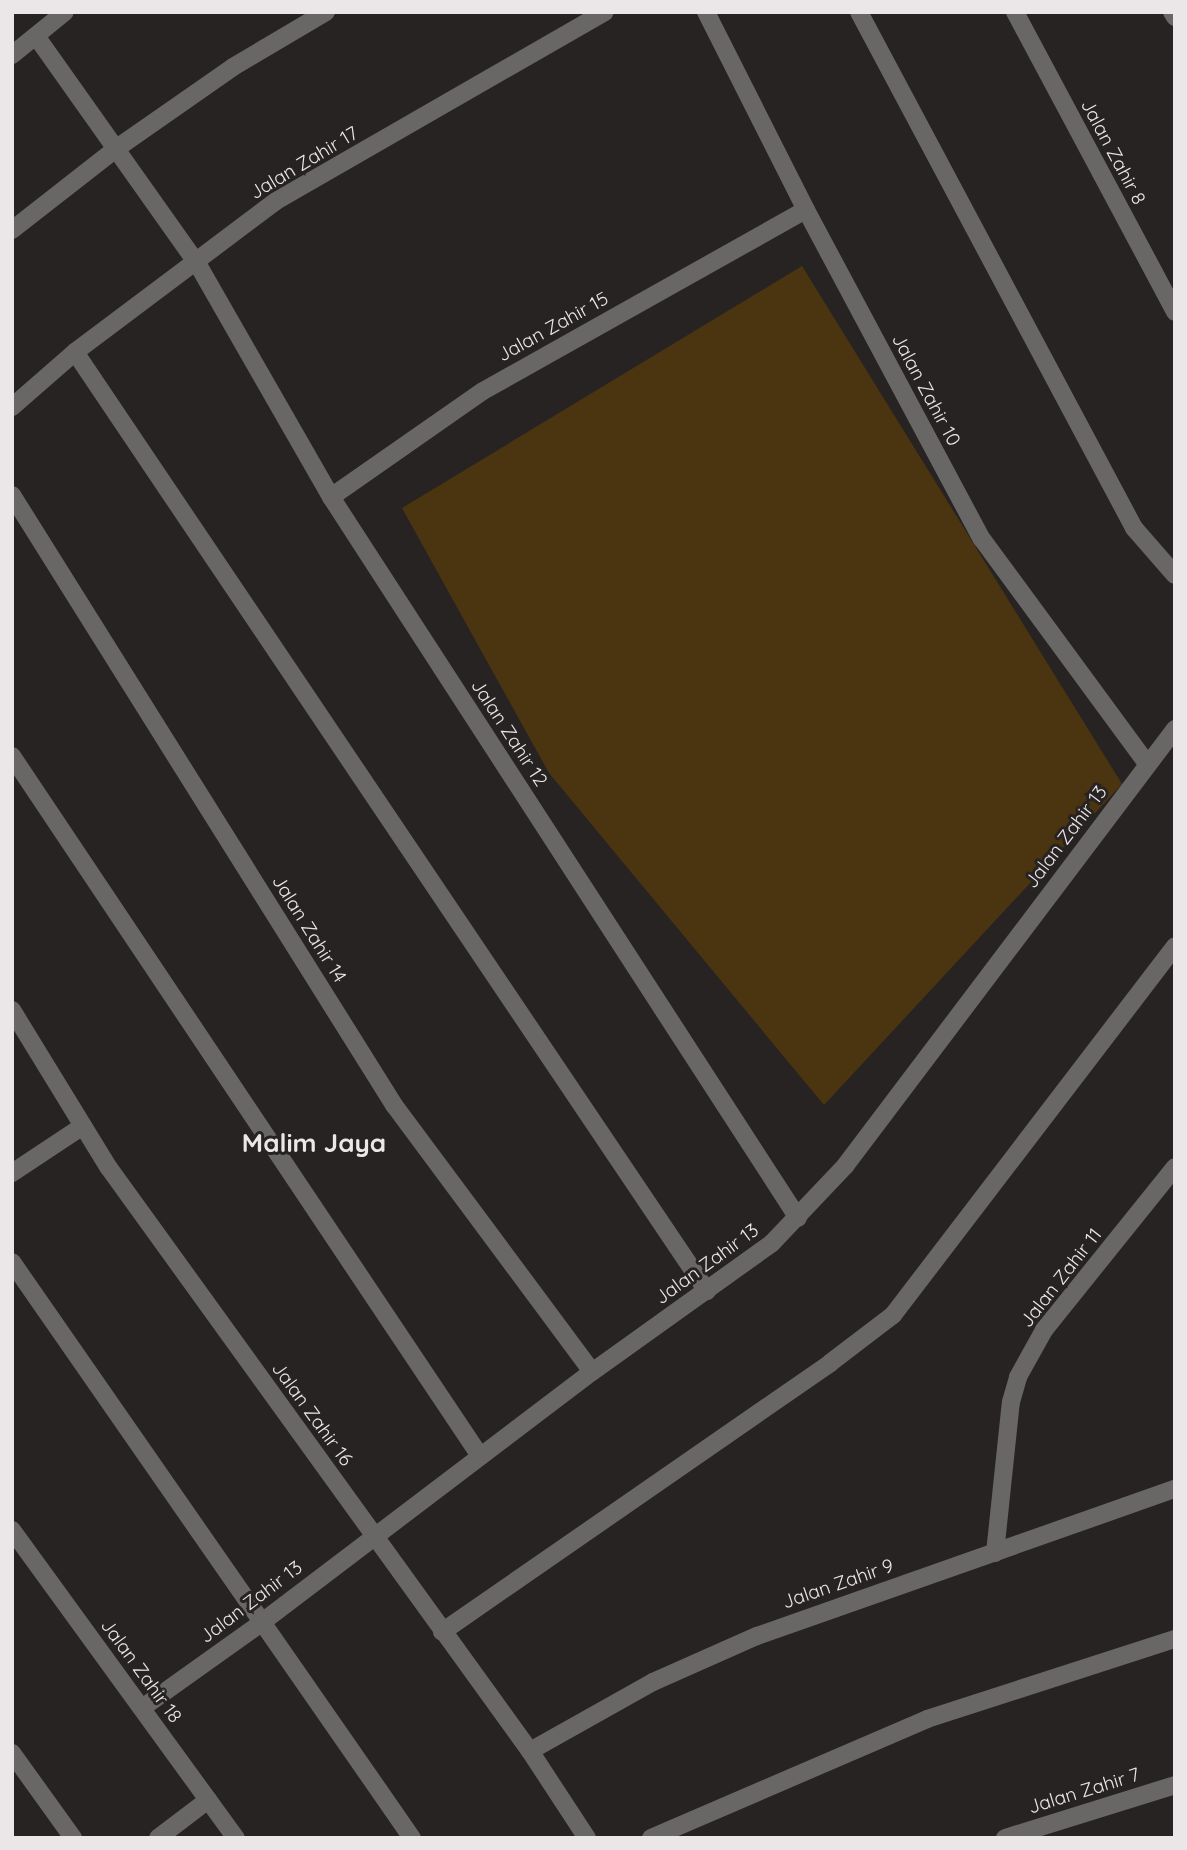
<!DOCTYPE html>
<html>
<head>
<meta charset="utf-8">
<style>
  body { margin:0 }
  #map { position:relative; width:1187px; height:1850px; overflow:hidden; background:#282323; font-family:Quicksand,sans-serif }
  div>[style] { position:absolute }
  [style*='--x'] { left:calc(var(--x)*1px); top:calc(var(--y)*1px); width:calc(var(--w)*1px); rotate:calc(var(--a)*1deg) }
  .green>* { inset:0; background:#4a3510 }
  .minor>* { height:18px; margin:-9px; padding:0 9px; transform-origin:9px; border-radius:9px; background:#696766 }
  span { translate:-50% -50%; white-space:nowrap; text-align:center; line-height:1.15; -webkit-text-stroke:6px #282323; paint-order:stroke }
  .street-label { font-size:19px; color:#ebe7e8 }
  .district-label { font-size:26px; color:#ebe7e8; font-weight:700 }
  .frame { position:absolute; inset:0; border:14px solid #ebe7e8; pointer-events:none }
</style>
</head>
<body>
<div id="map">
  <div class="green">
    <div style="clip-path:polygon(802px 266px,1122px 784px,824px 1105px,549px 773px,402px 508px)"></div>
  </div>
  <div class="minor">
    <div style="--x:706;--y:12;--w:222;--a:63.2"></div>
    <div style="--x:806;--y:210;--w:373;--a:61.9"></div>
    <div style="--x:982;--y:539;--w:279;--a:53.7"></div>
    <div style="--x:859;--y:12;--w:585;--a:61.94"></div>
    <div style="--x:1134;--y:528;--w:62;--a:48.9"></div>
    <div style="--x:1015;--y:12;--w:340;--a:61.9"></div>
    <div style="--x:1172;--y:12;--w:6;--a:59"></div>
    <div style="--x:36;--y:36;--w:278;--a:54.7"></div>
    <div style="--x:197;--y:263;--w:270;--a:60.2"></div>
    <div style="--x:331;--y:497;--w:859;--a:57.07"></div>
    <div style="--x:12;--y:55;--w:68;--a:-39.1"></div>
    <div style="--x:12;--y:230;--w:133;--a:-38"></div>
    <div style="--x:117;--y:148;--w:141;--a:-34.9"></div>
    <div style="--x:233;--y:67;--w:108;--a:-30.6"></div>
    <div style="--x:75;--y:352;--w:1132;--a:56.06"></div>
    <div style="--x:12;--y:407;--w:84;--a:-41.1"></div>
    <div style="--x:75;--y:352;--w:251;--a:-36.9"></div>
    <div style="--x:276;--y:201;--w:379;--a:-29.9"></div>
    <div style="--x:12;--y:495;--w:720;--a:57.94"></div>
    <div style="--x:394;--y:1105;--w:332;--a:53.4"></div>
    <div style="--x:331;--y:497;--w:185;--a:-34.9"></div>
    <div style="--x:483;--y:391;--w:370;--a:-29.3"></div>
    <div style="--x:12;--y:756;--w:842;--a:56.23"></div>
    <div style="--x:12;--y:1010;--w:185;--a:58.5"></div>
    <div style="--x:109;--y:1168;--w:719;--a:54.17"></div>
    <div style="--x:530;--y:1751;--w:104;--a:56.8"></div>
    <div style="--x:12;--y:1173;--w:85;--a:-33.5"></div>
    <div style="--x:12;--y:1262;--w:701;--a:55.22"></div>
    <div style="--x:12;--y:1530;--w:381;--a:54"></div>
    <div style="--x:995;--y:1553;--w:152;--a:-84"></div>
    <div style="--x:1011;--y:1402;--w:26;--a:-74"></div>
    <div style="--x:1018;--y:1377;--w:54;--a:-61"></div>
    <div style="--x:1044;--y:1330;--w:209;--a:-51.2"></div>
    <div style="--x:442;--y:1632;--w:472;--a:-34.7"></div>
    <div style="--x:830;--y:1363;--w:79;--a:-37.3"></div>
    <div style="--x:893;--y:1315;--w:464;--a:-52.6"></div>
    <div style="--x:142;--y:1708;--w:146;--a:-35.5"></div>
    <div style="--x:261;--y:1623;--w:415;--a:-37.2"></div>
    <div style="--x:592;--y:1372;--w:221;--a:-35.6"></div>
    <div style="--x:772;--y:1243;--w:106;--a:-46.5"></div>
    <div style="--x:845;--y:1166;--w:548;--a:-52.94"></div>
    <div style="--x:530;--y:1751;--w:141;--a:-29.3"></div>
    <div style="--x:653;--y:1682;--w:114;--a:-23.9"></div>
    <div style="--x:757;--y:1636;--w:443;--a:-19.4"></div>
    <div style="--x:12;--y:1753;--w:105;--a:54.3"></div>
    <div style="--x:158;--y:1838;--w:63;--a:-37.2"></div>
    <div style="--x:651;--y:1838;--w:301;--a:-23.3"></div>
    <div style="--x:927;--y:1719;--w:261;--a:-17.9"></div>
    <div style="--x:1005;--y:1838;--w:178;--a:-17.3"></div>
  </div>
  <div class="street-label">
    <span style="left:1113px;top:152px;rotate:62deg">Jalan Zahir 8</span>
    <span style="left:304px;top:163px;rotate:-31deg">Jalan Zahir 17</span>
    <span style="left:553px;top:327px;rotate:-29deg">Jalan Zahir 15</span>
    <span style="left:926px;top:390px;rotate:62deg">Jalan Zahir 10</span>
    <span style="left:509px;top:733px;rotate:57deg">Jalan Zahir 12</span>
    <span style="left:1066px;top:837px;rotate:-53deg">Jalan Zahir 13</span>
    <span style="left:309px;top:929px;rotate:58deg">Jalan Zahir 14</span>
    <span style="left:707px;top:1264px;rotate:-36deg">Jalan Zahir 13</span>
    <span style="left:1061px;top:1278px;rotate:-52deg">Jalan Zahir 11</span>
    <span style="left:312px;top:1414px;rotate:54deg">Jalan Zahir 16</span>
    <span style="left:838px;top:1584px;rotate:-19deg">Jalan Zahir 9</span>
    <span style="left:251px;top:1602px;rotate:-37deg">Jalan Zahir 13</span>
    <span style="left:141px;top:1671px;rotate:54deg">Jalan Zahir 18</span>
    <span style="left:1084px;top:1791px;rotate:-17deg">Jalan Zahir 7</span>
  </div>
  <div class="district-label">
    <span style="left:314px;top:1143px">Malim Jaya</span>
  </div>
  <div class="frame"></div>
</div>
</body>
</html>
